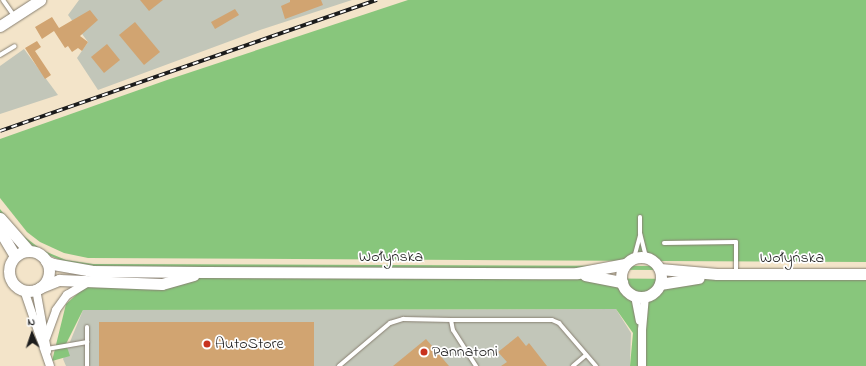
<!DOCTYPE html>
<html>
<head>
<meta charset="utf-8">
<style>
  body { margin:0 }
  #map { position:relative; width:866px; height:366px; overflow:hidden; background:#f3e4c9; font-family:"Indie Flower",sans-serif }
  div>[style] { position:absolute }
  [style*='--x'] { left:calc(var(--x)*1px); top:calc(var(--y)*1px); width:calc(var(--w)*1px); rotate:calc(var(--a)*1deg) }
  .industrial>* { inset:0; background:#c2c6b9 }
  .green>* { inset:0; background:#88c67c }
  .building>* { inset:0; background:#d1a471 }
  .roads { filter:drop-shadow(0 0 1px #888072) drop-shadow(0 0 1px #888072) }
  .lane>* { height:4px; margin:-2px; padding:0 2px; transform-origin:2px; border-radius:2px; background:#fff }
  .street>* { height:8px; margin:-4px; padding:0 4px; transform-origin:4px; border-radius:4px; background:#fff }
  .secondary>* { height:11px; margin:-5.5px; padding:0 5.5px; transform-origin:5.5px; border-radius:5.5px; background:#fff }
  .secondary>.ring { margin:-5.5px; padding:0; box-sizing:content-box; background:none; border:11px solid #fff; border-radius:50% }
  .rail>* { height:3.5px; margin-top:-1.75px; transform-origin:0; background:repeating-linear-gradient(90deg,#fff 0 6px,#1c1c1c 0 12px); box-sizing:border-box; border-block:1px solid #1c1c1c }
  .dots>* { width:11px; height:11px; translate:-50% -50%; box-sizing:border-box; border:2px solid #fff; border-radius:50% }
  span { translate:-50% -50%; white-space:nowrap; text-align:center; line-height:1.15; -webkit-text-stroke:3.5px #fff; paint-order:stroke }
  .street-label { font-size:16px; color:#1c1c1c }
  .poi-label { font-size:16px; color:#1c1c1c }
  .left { translate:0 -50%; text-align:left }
  .north { position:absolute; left:12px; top:314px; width:40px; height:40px; -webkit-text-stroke:3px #fff; paint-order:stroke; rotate:357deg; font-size:11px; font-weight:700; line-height:16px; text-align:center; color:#1c1c1c }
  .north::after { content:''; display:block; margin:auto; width:14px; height:18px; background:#1c1c1c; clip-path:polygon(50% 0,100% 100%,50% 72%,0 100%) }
</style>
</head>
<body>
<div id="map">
  <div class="industrial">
    <div style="clip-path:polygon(79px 0,352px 0,260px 30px,98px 90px,77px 58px,88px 42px,68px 15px)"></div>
    <div style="clip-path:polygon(24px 49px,58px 95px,0 114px,0 66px)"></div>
    <div style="clip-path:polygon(616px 309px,631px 333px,630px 366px,66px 366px,63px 359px,83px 310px)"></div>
  </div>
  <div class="green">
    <div style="clip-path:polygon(408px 0,866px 0,866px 262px,88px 258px,64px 253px,40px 242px,27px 232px,0 198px,0 139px,167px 80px)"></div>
    <div style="clip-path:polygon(0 209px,21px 234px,42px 250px,66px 260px,93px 264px,661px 266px,657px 270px,104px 267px,70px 264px,34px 249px,0 215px)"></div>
    <div style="clip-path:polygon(201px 276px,866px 280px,866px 366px,630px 366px,633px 333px,616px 309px,83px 310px,66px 344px,70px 356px,52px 361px,66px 304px,85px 287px)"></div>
  </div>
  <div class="building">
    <div style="clip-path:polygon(140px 0,163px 0,149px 11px)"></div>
    <div style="clip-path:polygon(290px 0,321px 0,323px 5px,285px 19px,281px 6px,290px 2px)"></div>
    <div style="clip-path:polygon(235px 9px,239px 15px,215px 29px,211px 22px)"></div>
    <div style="clip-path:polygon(90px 10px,98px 20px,80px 36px,88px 42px,82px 51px,78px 48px,72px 52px,68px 46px,65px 48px,54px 31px,42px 39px,35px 27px,52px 17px,59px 28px)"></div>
    <div style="clip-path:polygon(135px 22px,160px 52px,144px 65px,119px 35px)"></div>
    <div style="clip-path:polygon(37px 41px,41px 47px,35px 51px,51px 75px,45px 79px,25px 48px)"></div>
    <div style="clip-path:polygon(107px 44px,120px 60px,104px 73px,91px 57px)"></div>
    <div style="clip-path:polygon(99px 322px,314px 322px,314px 366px,99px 366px)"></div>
    <div style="clip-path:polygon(518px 336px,526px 346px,529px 343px,547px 366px,501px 366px,507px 362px,498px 352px)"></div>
    <div style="clip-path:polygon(426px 339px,449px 366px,393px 366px)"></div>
  </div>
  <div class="roads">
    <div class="lane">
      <div style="--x:3;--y:0;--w:19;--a:55"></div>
      <div style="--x:0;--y:55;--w:17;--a:-31"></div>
      <div style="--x:640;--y:217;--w:16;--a:90"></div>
      <div style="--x:640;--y:233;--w:25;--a:76"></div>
      <div style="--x:664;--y:243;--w:72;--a:-0.8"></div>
      <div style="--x:736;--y:242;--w:30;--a:90"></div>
      <div style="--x:634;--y:258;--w:24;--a:-75"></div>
      <div style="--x:451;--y:320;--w:101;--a:0"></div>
      <div style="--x:552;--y:320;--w:8;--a:23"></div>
      <div style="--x:559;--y:323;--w:57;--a:49.3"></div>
      <div style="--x:87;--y:327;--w:39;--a:90"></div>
      <div style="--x:47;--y:349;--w:41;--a:-9.9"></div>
      <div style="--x:339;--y:366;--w:67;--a:-40.1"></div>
      <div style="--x:390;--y:323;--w:14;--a:-17"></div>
      <div style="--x:403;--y:319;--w:48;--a:1.2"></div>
      <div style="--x:451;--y:320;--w:10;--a:79"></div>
      <div style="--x:453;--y:330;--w:43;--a:57.4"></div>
      <div style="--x:573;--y:366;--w:17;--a:-40"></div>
    </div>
    <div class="street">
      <div style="--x:36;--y:289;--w:63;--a:79.9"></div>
      <div style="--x:24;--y:290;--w:80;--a:71.1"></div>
      <div style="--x:635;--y:296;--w:25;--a:79"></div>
      <div style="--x:46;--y:338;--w:30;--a:-70"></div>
      <div style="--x:56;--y:310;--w:19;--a:-54"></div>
      <div style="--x:67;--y:295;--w:23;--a:-31"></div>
      <div style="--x:642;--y:366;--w:36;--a:-90"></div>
      <div style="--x:642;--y:330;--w:33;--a:-85"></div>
    </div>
    <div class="secondary">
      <div style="--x:0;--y:26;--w:48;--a:-33"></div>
      <div style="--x:0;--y:218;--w:44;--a:48.7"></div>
      <div style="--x:0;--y:231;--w:29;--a:59"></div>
      <div class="ring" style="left:9px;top:251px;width:29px;height:29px"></div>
      <div class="ring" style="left:621px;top:257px;width:29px;height:29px"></div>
      <div style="--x:46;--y:261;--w:8;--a:23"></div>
      <div style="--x:53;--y:264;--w:39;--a:10"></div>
      <div style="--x:91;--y:271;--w:113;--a:0.5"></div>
      <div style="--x:204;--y:272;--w:373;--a:0.2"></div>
      <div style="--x:577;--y:273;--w:49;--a:-10.6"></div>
      <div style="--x:660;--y:269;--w:57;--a:5"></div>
      <div style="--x:717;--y:274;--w:149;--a:0"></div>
      <div style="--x:585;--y:275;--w:38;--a:11"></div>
      <div style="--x:660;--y:284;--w:39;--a:-9"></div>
      <div style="--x:39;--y:288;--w:22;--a:-22"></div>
      <div style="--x:59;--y:280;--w:103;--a:2.2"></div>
      <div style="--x:162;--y:284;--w:33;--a:-16"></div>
    </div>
  </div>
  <div class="rail">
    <div style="--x:0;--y:131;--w:399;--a:-19.2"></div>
  </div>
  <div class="dots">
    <div style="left:207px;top:344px;background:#c8321e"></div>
    <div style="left:424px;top:352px;background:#c8321e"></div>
  </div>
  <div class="street-label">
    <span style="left:391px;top:257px">Wołyńska</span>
    <span style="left:792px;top:258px">Wołyńska</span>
  </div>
  <div class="poi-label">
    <span class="left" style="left:215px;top:344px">AutoStore</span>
    <span class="left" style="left:432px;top:352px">Pannatoni</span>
  </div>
  <div class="north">N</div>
</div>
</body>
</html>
